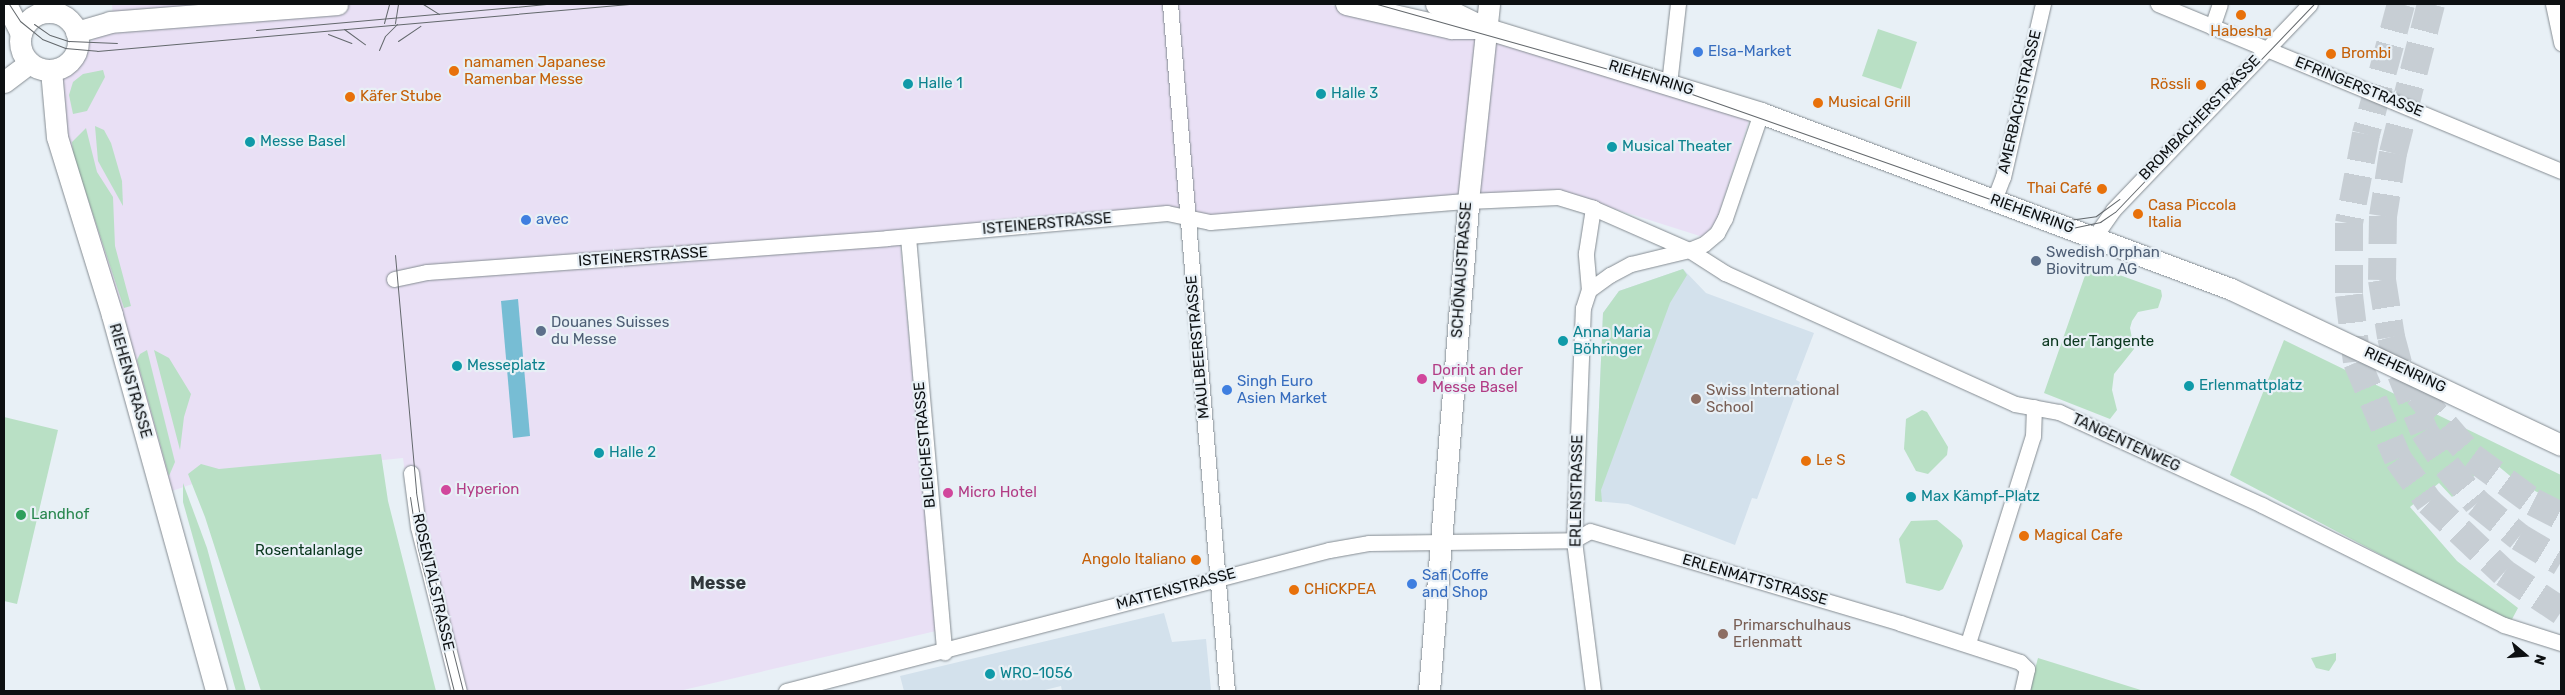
<!DOCTYPE html>
<html>
<head>
<meta charset="utf-8">
<style>
  body { margin:0 }
  #map { position:relative; width:2565px; height:695px; overflow:hidden; background:#e8f0f6; font-family:Rubik,sans-serif }
  div>[style] { position:absolute }
  [style*='--x'] { left:calc(var(--x)*1px); top:calc(var(--y)*1px); width:calc(var(--w)*1px); rotate:calc(var(--a)*1deg) }
  .commercial>* { inset:0; background:#e9e0f5 }
  .built>* { inset:0; background:#d3e1ec }
  .green>* { inset:0; background:#b9e0c5 }
  .water>* { inset:0; background:#77bdd4 }
  .highway-tunnel>* { height:28px; margin-top:-14px; transform-origin:0; background:repeating-linear-gradient(90deg,#c7ced4 0 28px,transparent 0 42px) }
  .roads { filter:drop-shadow(0 0 1px #858c92) drop-shadow(0 0 1px #858c92) }
  .street>* { height:15px; margin:-7.5px; padding:0 7.5px; transform-origin:7.5px; border-radius:7.5px; background:#fff }
  .secondary>* { height:21px; margin:-10.5px; padding:0 10.5px; transform-origin:10.5px; border-radius:10.5px; background:#fff }
  .secondary>.ring { margin:-10.5px; padding:0; box-sizing:content-box; background:none; border:21px solid #fff; border-radius:50% }
  .tram>* { height:1px; margin:-0.5px; padding:0 0.5px; transform-origin:0.5px; border-radius:0.5px; background:#63686c }
  .dots>* { width:14px; height:14px; translate:-50% -50%; box-sizing:border-box; border:2px solid #e8f0f6; border-radius:50% }
  span { translate:-50% -50%; white-space:nowrap; text-align:center; line-height:1.15; -webkit-text-stroke:4.5px #e8f0f6; paint-order:stroke }
  .food-label { font-size:15px; color:#c56008 }
  .left { translate:0 -50%; text-align:left }
  .right { translate:-100% -50%; text-align:right }
  .shop-label { font-size:15px; color:#366cbe }
  .street-label { font-size:15px; color:#0d1012 }
  .culture-label { font-size:15px; color:#0d838f }
  .service-label { font-size:15px; color:#4e5e75 }
  .park-label { font-size:15px; color:#0a371e }
  .hotel-label { font-size:15px; color:#b23c85 }
  .education-label { font-size:15px; color:#785e54 }
  .leisure-label { font-size:15px; color:#27864d }
  .quarter-label { font-size:18px; color:#31373c; font-weight:700 }
  .frame { position:absolute; inset:0; border:5px solid #0d1012; pointer-events:none }
  .north { position:absolute; left:2500px; top:630px; width:50px; height:50px; -webkit-text-stroke:4px #e8f0f6; paint-order:stroke; rotate:108deg; font-size:14px; font-weight:700; line-height:20px; text-align:center; color:#0d1012 }
  .north::after { content:''; display:block; margin:auto; width:18px; height:22px; background:#0d1012; clip-path:polygon(50% 0,100% 100%,50% 72%,0 100%) }
</style>
</head>
<body>
<div id="map">
  <div class="commercial">
    <div style="clip-path:polygon(112px 4px,1326px 4px,1453px 33px,1469px 33px,1750px 117px,1716px 222px,1703px 237px,1558px 191px,1209px 218px,899px 231px,936px 631px,679px 691px,451px 691px,413px 536px,403px 458px,213px 477px,166px 493px,63px 141px,57px 73px,96px 37px,114px 30px)"></div>
  </div>
  <div class="built">
    <div style="clip-path:polygon(1683px 269px,1706px 293px,1814px 333px,1796px 380px,1800px 382px,1757px 499px,1752px 498px,1735px 545px,1628px 504px,1595px 501px,1603px 313px,1619px 291px)"></div>
    <div style="clip-path:polygon(1164px 613px,1172px 642px,1206px 639px,1211px 691px,1062px 691px,1061px 686px,1041px 691px,904px 691px,900px 676px)"></div>
  </div>
  <div class="green">
    <div style="clip-path:polygon(1878px 29px,1917px 42px,1901px 89px,1862px 76px)"></div>
    <div style="clip-path:polygon(103px 70px,105px 77px,87px 111px,73px 114px,69px 95px,73px 82px,83px 74px)"></div>
    <div style="clip-path:polygon(95px 126px,104px 130px,111px 143px,122px 181px,123px 206px,98px 161px)"></div>
    <div style="clip-path:polygon(86px 128px,97px 172px,113px 197px,115px 246px,131px 306px,124px 308px,73px 154px,72px 142px)"></div>
    <div style="clip-path:polygon(2089px 264px,2161px 290px,2162px 296px,2158px 308px,2138px 312px,2132px 321px,2130px 328px,2134px 349px,2114px 374px,2112px 390px,2117px 410px,2110px 419px,2044px 393px)"></div>
    <div style="clip-path:polygon(1683px 269px,1687px 275px,1670px 303px,1601px 490px,1602px 502px,1595px 501px,1603px 313px,1619px 291px)"></div>
    <div style="clip-path:polygon(2284px 340px,2561px 475px,2561px 505px,2515px 480px,2491px 460px,2452px 497px,2439px 483px,2410px 507px,2457px 561px,2518px 608px,2510px 623px,2230px 475px)"></div>
    <div style="clip-path:polygon(147px 350px,175px 462px,169px 476px,137px 360px,140px 354px)"></div>
    <div style="clip-path:polygon(154px 350px,169px 358px,191px 394px,184px 417px,180px 450px)"></div>
    <div style="clip-path:polygon(1922px 410px,1927px 412px,1948px 447px,1947px 455px,1928px 474px,1916px 471px,1904px 449px,1906px 419px)"></div>
    <div style="clip-path:polygon(4px 417px,58px 430px,17px 604px,4px 601px)"></div>
    <div style="clip-path:polygon(381px 454px,388px 501px,436px 691px,261px 691px,205px 517px,188px 474px,201px 464px,219px 469px)"></div>
    <div style="clip-path:polygon(183px 483px,207px 548px,246px 691px,236px 691px,183px 502px)"></div>
    <div style="clip-path:polygon(1937px 520px,1961px 540px,1963px 546px,1943px 589px,1939px 591px,1906px 583px,1899px 539px,1911px 521px)"></div>
    <div style="clip-path:polygon(2336px 653px,2336px 660px,2329px 671px,2316px 668px,2311px 658px)"></div>
    <div style="clip-path:polygon(2038px 658px,2144px 691px,2029px 691px)"></div>
  </div>
  <div class="water">
    <div style="clip-path:polygon(518px 299px,530px 436px,513px 438px,501px 301px)"></div>
  </div>
  <div class="highway-tunnel">
    <div style="--x:2401;--y:4;--w:135;--a:105.1"></div>
    <div style="--x:2366;--y:134;--w:91;--a:100.8"></div>
    <div style="--x:2349;--y:223;--w:72;--a:90"></div>
    <div style="--x:2349;--y:295;--w:67;--a:83.2"></div>
    <div style="--x:2357;--y:362;--w:105;--a:67.1"></div>
    <div style="--x:2398;--y:459;--w:53;--a:54.2"></div>
    <div style="--x:2429;--y:502;--w:103;--a:43.4"></div>
    <div style="--x:2504;--y:573;--w:69;--a:33.7"></div>
    <div style="--x:2431;--y:4;--w:154;--a:104.3"></div>
    <div style="--x:2393;--y:153;--w:64;--a:99"></div>
    <div style="--x:2383;--y:216;--w:64;--a:90.9"></div>
    <div style="--x:2382;--y:280;--w:58;--a:81"></div>
    <div style="--x:2391;--y:337;--w:38;--a:75"></div>
    <div style="--x:2401;--y:374;--w:61;--a:68"></div>
    <div style="--x:2424;--y:431;--w:42;--a:56.7"></div>
    <div style="--x:2447;--y:466;--w:48;--a:51"></div>
    <div style="--x:2477;--y:503;--w:54;--a:39"></div>
    <div style="--x:2519;--y:537;--w:49;--a:30.8"></div>
    <div style="--x:2418;--y:394;--w:83;--a:49.4"></div>
    <div style="--x:2472;--y:457;--w:76;--a:36.4"></div>
    <div style="--x:2533;--y:502;--w:31;--a:27"></div>
  </div>
  <div class="roads">
    <div class="street">
      <div style="--x:1170;--y:4;--w:689;--a:85.26"></div>
      <div style="--x:2158;--y:4;--w:436;--a:22.5"></div>
      <div style="--x:2553;--y:4;--w:40;--a:78"></div>
      <div style="--x:2212;--y:27;--w:24;--a:-71"></div>
      <div style="--x:1669;--y:84;--w:81;--a:-83.6"></div>
      <div style="--x:1994;--y:200;--w:25;--a:-69"></div>
      <div style="--x:2003;--y:177;--w:178;--a:-77"></div>
      <div style="--x:2095;--y:236;--w:32;--a:-55"></div>
      <div style="--x:2113;--y:210;--w:285;--a:-46.3"></div>
      <div style="--x:908;--y:237;--w:417;--a:85"></div>
      <div style="--x:394;--y:279;--w:34;--a:-12"></div>
      <div style="--x:427;--y:272;--w:461;--a:-4.2"></div>
      <div style="--x:887;--y:238;--w:281;--a:-5.1"></div>
      <div style="--x:1167;--y:213;--w:44;--a:11.8"></div>
      <div style="--x:1210;--y:222;--w:259;--a:-4.7"></div>
      <div style="--x:1468;--y:201;--w:90;--a:-2.5"></div>
      <div style="--x:1558;--y:197;--w:37;--a:17"></div>
      <div style="--x:1593;--y:208;--w:105;--a:23.6"></div>
      <div style="--x:1689;--y:250;--w:43;--a:32.6"></div>
      <div style="--x:1725;--y:273;--w:318;--a:24.3"></div>
      <div style="--x:2015;--y:404;--w:45;--a:10.3"></div>
      <div style="--x:2059;--y:412;--w:223;--a:24.6"></div>
      <div style="--x:2262;--y:505;--w:270;--a:26.4"></div>
      <div style="--x:2504;--y:625;--w:60;--a:17.5"></div>
      <div style="--x:1589;--y:290;--w:37;--a:-95"></div>
      <div style="--x:1586;--y:253;--w:46;--a:-81.2"></div>
      <div style="--x:411;--y:473;--w:54;--a:82.6"></div>
      <div style="--x:418;--y:527;--w:169;--a:76"></div>
      <div style="--x:1968;--y:643;--w:217;--a:-72.6"></div>
      <div style="--x:2033;--y:436;--w:29;--a:-88"></div>
      <div style="--x:786;--y:691;--w:561;--a:-14.56"></div>
      <div style="--x:1329;--y:550;--w:41;--a:-9.9"></div>
      <div style="--x:1369;--y:543;--w:205;--a:-0.8"></div>
      <div style="--x:1574;--y:540;--w:18;--a:-29"></div>
      <div style="--x:1590;--y:531;--w:323;--a:16.5"></div>
      <div style="--x:1900;--y:623;--w:126;--a:18"></div>
      <div style="--x:2020;--y:662;--w:10;--a:45"></div>
      <div style="--x:2027;--y:669;--w:23;--a:103"></div>
      <div style="--x:1593;--y:691;--w:152;--a:-97.2"></div>
      <div style="--x:1574;--y:540;--w:232;--a:-87.8"></div>
      <div style="--x:1583;--y:308;--w:19;--a:-72"></div>
      <div style="--x:1589;--y:290;--w:26;--a:-36"></div>
      <div style="--x:1610;--y:275;--w:24;--a:-28"></div>
      <div style="--x:1631;--y:264;--w:60;--a:-13.6"></div>
      <div style="--x:1689;--y:250;--w:16;--a:-22"></div>
      <div style="--x:1704;--y:244;--w:17;--a:-40"></div>
      <div style="--x:1717;--y:233;--w:17;--a:-62"></div>
      <div style="--x:1725;--y:218;--w:111;--a:-71.1"></div>
    </div>
    <div class="secondary">
      <div style="--x:6;--y:4;--w:33;--a:63"></div>
      <div style="--x:1346;--y:4;--w:108;--a:12.9"></div>
      <div style="--x:1451;--y:28;--w:34;--a:0"></div>
      <div style="--x:1436;--y:4;--w:55;--a:26.1"></div>
      <div style="--x:1485;--y:28;--w:289;--a:17.1"></div>
      <div style="--x:1761;--y:113;--w:502;--a:20.53"></div>
      <div style="--x:2231;--y:289;--w:365;--a:25.3"></div>
      <div class="ring" style="left:20px;top:12px;width:37px;height:37px"></div>
      <div style="--x:76;--y:32;--w:35;--a:-16"></div>
      <div style="--x:110;--y:22;--w:228;--a:-4.5"></div>
      <div style="--x:51;--y:70;--w:67;--a:84.9"></div>
      <div style="--x:57;--y:137;--w:186;--a:72.8"></div>
      <div style="--x:112;--y:315;--w:390;--a:74.5"></div>
      <div style="--x:4;--y:82;--w:31;--a:-37"></div>
      <div style="--x:1429;--y:691;--w:492;--a:-85.4"></div>
      <div style="--x:1468;--y:201;--w:198;--a:-83.9"></div>
    </div>
  </div>
  <div class="tram">
    <div style="--x:9;--y:4;--w:20;--a:57"></div>
    <div style="--x:20;--y:21;--w:28;--a:39"></div>
    <div style="--x:42;--y:39;--w:25;--a:21"></div>
    <div style="--x:65;--y:48;--w:32;--a:5"></div>
    <div style="--x:97;--y:51;--w:534;--a:-5.05"></div>
    <div style="--x:423;--y:4;--w:19;--a:32"></div>
    <div style="--x:1377;--y:4;--w:303;--a:15.7"></div>
    <div style="--x:1669;--y:86;--w:427;--a:19.4"></div>
    <div style="--x:2072;--y:228;--w:29;--a:-12"></div>
    <div style="--x:2100;--y:222;--w:18;--a:-34"></div>
    <div style="--x:2115;--y:212;--w:288;--a:-46.3"></div>
    <div style="--x:384;--y:23;--w:20;--a:-75"></div>
    <div style="--x:395;--y:23;--w:19;--a:-81"></div>
    <div style="--x:34;--y:24;--w:19;--a:35"></div>
    <div style="--x:50;--y:35;--w:20;--a:18"></div>
    <div style="--x:69;--y:41;--w:48;--a:2.4"></div>
    <div style="--x:344;--y:29;--w:26;--a:36"></div>
    <div style="--x:256;--y:30;--w:294;--a:-5.1"></div>
    <div style="--x:328;--y:34;--w:25;--a:21"></div>
    <div style="--x:398;--y:41;--w:27;--a:-34"></div>
    <div style="--x:379;--y:50;--w:15;--a:-67"></div>
    <div style="--x:385;--y:36;--w:17;--a:-45"></div>
    <div style="--x:2053;--y:217;--w:16;--a:11"></div>
    <div style="--x:2069;--y:220;--w:27;--a:-8"></div>
    <div style="--x:2096;--y:216;--w:29;--a:-36"></div>
    <div style="--x:395;--y:255;--w:238;--a:84.9"></div>
    <div style="--x:416;--y:492;--w:37;--a:81"></div>
    <div style="--x:422;--y:529;--w:167;--a:75.8"></div>
    <div style="--x:410;--y:497;--w:53;--a:81.3"></div>
    <div style="--x:418;--y:549;--w:146;--a:75.8"></div>
  </div>
  <div class="dots">
    <div style="left:2241px;top:15px;background:#e8710a"></div>
    <div style="left:1698px;top:52px;background:#3f7fe0"></div>
    <div style="left:2331px;top:54px;background:#e8710a"></div>
    <div style="left:454px;top:71px;background:#e8710a"></div>
    <div style="left:908px;top:84px;background:#0f9aa8"></div>
    <div style="left:2201px;top:85px;background:#e8710a"></div>
    <div style="left:1321px;top:94px;background:#0f9aa8"></div>
    <div style="left:350px;top:97px;background:#e8710a"></div>
    <div style="left:1818px;top:103px;background:#e8710a"></div>
    <div style="left:250px;top:142px;background:#0f9aa8"></div>
    <div style="left:1612px;top:147px;background:#0f9aa8"></div>
    <div style="left:2102px;top:189px;background:#e8710a"></div>
    <div style="left:2138px;top:214px;background:#e8710a"></div>
    <div style="left:526px;top:220px;background:#3f7fe0"></div>
    <div style="left:2036px;top:261px;background:#5c6f8a"></div>
    <div style="left:541px;top:331px;background:#5c6f8a"></div>
    <div style="left:1563px;top:341px;background:#0f9aa8"></div>
    <div style="left:457px;top:366px;background:#0f9aa8"></div>
    <div style="left:1422px;top:379px;background:#d1479c"></div>
    <div style="left:2189px;top:386px;background:#0f9aa8"></div>
    <div style="left:1227px;top:390px;background:#3f7fe0"></div>
    <div style="left:1696px;top:399px;background:#8d6e63"></div>
    <div style="left:599px;top:453px;background:#0f9aa8"></div>
    <div style="left:1806px;top:461px;background:#e8710a"></div>
    <div style="left:446px;top:490px;background:#d1479c"></div>
    <div style="left:948px;top:493px;background:#d1479c"></div>
    <div style="left:1911px;top:497px;background:#0f9aa8"></div>
    <div style="left:21px;top:515px;background:#2e9e5b"></div>
    <div style="left:2024px;top:536px;background:#e8710a"></div>
    <div style="left:1196px;top:560px;background:#e8710a"></div>
    <div style="left:1412px;top:584px;background:#3f7fe0"></div>
    <div style="left:1294px;top:590px;background:#e8710a"></div>
    <div style="left:1723px;top:634px;background:#8d6e63"></div>
    <div style="left:990px;top:674px;background:#0f9aa8"></div>
  </div>
  <div class="food-label">
    <span style="left:2241px;top:32px">Habesha</span>
    <span class="left" style="left:2341px;top:54px">Brombi</span>
    <span class="left" style="left:464px;top:71px">namamen Japanese<br>Ramenbar Messe</span>
    <span class="right" style="left:2191px;top:85px">Rössli</span>
    <span class="left" style="left:360px;top:97px">Käfer Stube</span>
    <span class="left" style="left:1828px;top:103px">Musical Grill</span>
    <span class="right" style="left:2092px;top:189px">Thai Café</span>
    <span class="left" style="left:2148px;top:214px">Casa Piccola<br>Italia</span>
    <span class="left" style="left:1816px;top:461px">Le S</span>
    <span class="left" style="left:2034px;top:536px">Magical Cafe</span>
    <span class="right" style="left:1186px;top:560px">Angolo Italiano</span>
    <span class="left" style="left:1304px;top:590px">CHiCKPEA</span>
  </div>
  <div class="shop-label">
    <span class="left" style="left:1708px;top:52px">Elsa-Market</span>
    <span class="left" style="left:536px;top:220px">avec</span>
    <span class="left" style="left:1237px;top:390px">Singh Euro<br>Asien Market</span>
    <span class="left" style="left:1422px;top:584px">Safi Coffe<br>and Shop</span>
  </div>
  <div class="street-label">
    <span style="left:1651px;top:78px;rotate:17deg">RIEHENRING</span>
    <span style="left:2359px;top:87px;rotate:22deg">EFRINGERSTRASSE</span>
    <span style="left:2020px;top:102px;rotate:-77deg">AMERBACHSTRASSE</span>
    <span style="left:2200px;top:118px;rotate:-46deg">BROMBACHERSTRASSE</span>
    <span style="left:2032px;top:214px;rotate:20deg">RIEHENRING</span>
    <span style="left:1047px;top:224px;rotate:-5deg">ISTEINERSTRASSE</span>
    <span style="left:643px;top:257px;rotate:-4deg">ISTEINERSTRASSE</span>
    <span style="left:1462px;top:270px;rotate:-86deg">SCHÖNAUSTRASSE</span>
    <span style="left:1198px;top:347px;rotate:-95deg">MAULBEERSTRASSE</span>
    <span style="left:2405px;top:370px;rotate:25deg">RIEHENRING</span>
    <span style="left:130px;top:381px;rotate:74deg">RIEHENSTRASSE</span>
    <span style="left:2126px;top:443px;rotate:25deg">TANGENTENWEG</span>
    <span style="left:925px;top:445px;rotate:-95deg">BLEICHESTRASSE</span>
    <span style="left:1577px;top:491px;rotate:-89deg">ERLENSTRASSE</span>
    <span style="left:1755px;top:580px;rotate:16deg">ERLENMATTSTRASSE</span>
    <span style="left:433px;top:582px;rotate:77deg">ROSENTALSTRASSE</span>
    <span style="left:1176px;top:589px;rotate:-15deg">MATTENSTRASSE</span>
  </div>
  <div class="culture-label">
    <span class="left" style="left:918px;top:84px">Halle 1</span>
    <span class="left" style="left:1331px;top:94px">Halle 3</span>
    <span class="left" style="left:260px;top:142px">Messe Basel</span>
    <span class="left" style="left:1622px;top:147px">Musical Theater</span>
    <span class="left" style="left:1573px;top:341px">Anna Maria<br>Böhringer</span>
    <span class="left" style="left:467px;top:366px">Messeplatz</span>
    <span class="left" style="left:2199px;top:386px">Erlenmattplatz</span>
    <span class="left" style="left:609px;top:453px">Halle 2</span>
    <span class="left" style="left:1921px;top:497px">Max Kämpf-Platz</span>
    <span class="left" style="left:1000px;top:674px">WRO-1056</span>
  </div>
  <div class="service-label">
    <span class="left" style="left:2046px;top:261px">Swedish Orphan<br>Biovitrum AG</span>
    <span class="left" style="left:551px;top:331px">Douanes Suisses<br>du Messe</span>
  </div>
  <div class="park-label">
    <span style="left:2098px;top:342px">an der Tangente</span>
    <span style="left:309px;top:551px">Rosentalanlage</span>
  </div>
  <div class="hotel-label">
    <span class="left" style="left:1432px;top:379px">Dorint an der<br>Messe Basel</span>
    <span class="left" style="left:456px;top:490px">Hyperion</span>
    <span class="left" style="left:958px;top:493px">Micro Hotel</span>
  </div>
  <div class="education-label">
    <span class="left" style="left:1706px;top:399px">Swiss International<br>School</span>
    <span class="left" style="left:1733px;top:634px">Primarschulhaus<br>Erlenmatt</span>
  </div>
  <div class="leisure-label">
    <span class="left" style="left:31px;top:515px">Landhof</span>
  </div>
  <div class="quarter-label">
    <span style="left:718px;top:583px">Messe</span>
  </div>
  <div class="frame"></div>
  <div class="north">N</div>
</div>
</body>
</html>
